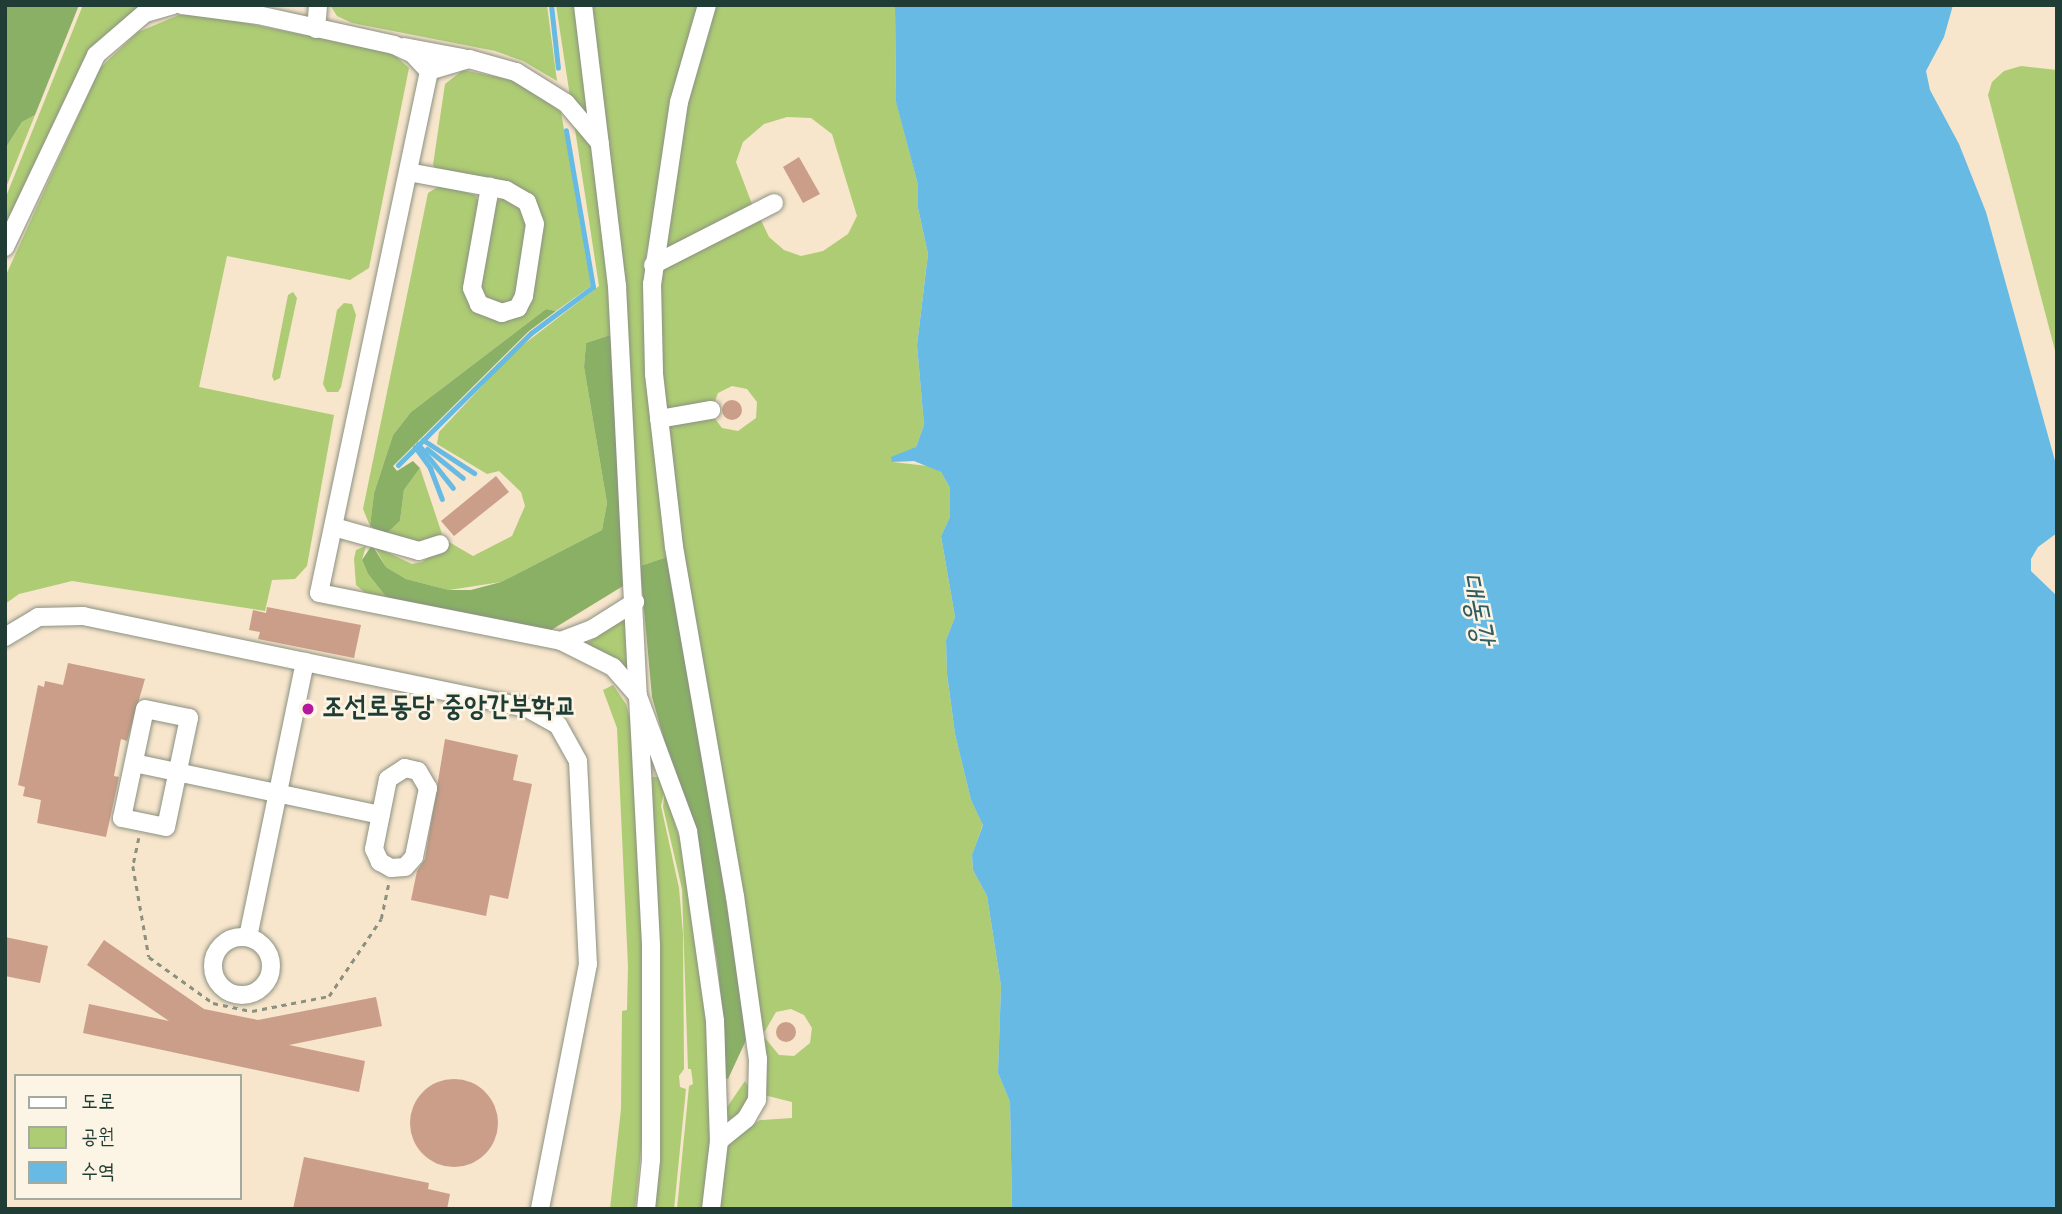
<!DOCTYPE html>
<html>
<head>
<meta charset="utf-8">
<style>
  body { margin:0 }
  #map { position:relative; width:2062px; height:1214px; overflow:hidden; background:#f7e5cc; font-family:"Indie Flower","Poor Story",sans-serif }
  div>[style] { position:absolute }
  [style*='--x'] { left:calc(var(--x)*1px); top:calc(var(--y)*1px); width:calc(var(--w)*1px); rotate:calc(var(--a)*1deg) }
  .green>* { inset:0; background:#adcc74 }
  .forest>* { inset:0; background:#8ab066 }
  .water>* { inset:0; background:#67bae3 }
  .stream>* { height:5px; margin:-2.5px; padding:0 2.5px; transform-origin:2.5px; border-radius:2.5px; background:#67bae3 }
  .building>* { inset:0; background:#cb9e89 }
  .round { border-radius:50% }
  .path>* { height:2.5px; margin-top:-1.25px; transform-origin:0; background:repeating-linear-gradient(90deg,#8b9180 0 5px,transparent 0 10px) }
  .roads { filter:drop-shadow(0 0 2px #8b9180) drop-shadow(0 0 2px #8b9180) }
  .minor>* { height:18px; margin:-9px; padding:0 9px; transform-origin:9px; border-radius:9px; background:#fff }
  .minor>.ring { margin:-9px; padding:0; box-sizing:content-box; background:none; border:18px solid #fff; border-radius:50% }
  .dots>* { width:19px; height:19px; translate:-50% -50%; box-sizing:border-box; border:4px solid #fcf5e5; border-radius:50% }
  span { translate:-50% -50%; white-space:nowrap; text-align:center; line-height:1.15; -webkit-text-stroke:5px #fcf5e5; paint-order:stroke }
  .poi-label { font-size:28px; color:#1f3d34; font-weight:700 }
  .left { translate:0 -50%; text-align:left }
  .water-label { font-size:30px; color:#315c60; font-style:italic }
  .frame { position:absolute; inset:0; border:7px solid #1f3d34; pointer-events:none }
  .legend { position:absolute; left:14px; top:1074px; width:228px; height:126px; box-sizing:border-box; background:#fcf5e5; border:2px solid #a4ab9e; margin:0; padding:9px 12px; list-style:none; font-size:21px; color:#1f3d34 }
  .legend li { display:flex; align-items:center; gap:14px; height:35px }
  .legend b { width:35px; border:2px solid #a4ab9e }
</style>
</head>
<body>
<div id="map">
  <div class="green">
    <div style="clip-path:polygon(83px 5px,154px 5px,106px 34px,79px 70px,5px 234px,5px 199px)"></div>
    <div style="clip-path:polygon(330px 5px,547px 5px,557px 81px,523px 61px,495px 51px,352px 23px,337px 16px)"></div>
    <div style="clip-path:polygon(556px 5px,577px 5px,613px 334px,586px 343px,584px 367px,607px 503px,602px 530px,501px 582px,449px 590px,406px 579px,386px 567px,374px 546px,412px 564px,422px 562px,449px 542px,473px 556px,512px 536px,525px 506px,521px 492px,499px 471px,487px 474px,437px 444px,439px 432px,514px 352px,599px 286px)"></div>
    <div style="clip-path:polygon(589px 5px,701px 5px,646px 256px,646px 325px,670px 556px,640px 566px)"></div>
    <div style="clip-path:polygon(713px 5px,895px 5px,896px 101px,918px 185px,918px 208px,928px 254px,917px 345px,924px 425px,916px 447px,892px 462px,928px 466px,941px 472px,950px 488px,950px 517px,941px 536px,955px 617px,946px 640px,947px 674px,955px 734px,971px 800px,983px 824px,972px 856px,973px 870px,987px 896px,1001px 986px,998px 1073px,1010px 1102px,1012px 1209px,719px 1209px,726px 1150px,732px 1140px,760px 1120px,792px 1118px,792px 1102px,764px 1095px,759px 1038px,765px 1038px,779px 1055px,794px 1056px,810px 1043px,812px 1028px,804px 1015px,791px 1009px,776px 1012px,765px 1031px,758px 1031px,694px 637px,667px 420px,713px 416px,722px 428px,738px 431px,756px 418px,757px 402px,747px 389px,732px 386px,718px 393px,712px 409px,665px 415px,656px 281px,663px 269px,761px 220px,769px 237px,784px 250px,801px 256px,823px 251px,848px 234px,857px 216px,832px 134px,811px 118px,787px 117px,764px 124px,743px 142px,736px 162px,752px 204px,668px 250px,658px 247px,684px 105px)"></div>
    <div style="clip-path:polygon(202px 14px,392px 53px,409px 68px,369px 268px,350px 280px,227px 256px,199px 387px,334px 415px,307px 566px,295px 579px,272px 580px,265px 611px,72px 581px,19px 594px,5px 604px,6px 275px,100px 68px,138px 32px,179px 15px)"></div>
    <div style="clip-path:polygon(2021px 66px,2057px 70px,2057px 358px,1988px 95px,1992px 82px,2004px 71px)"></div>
    <div style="clip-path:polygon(463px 70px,518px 81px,561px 112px,591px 286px,556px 311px,546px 309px,411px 412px,393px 435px,374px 493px,370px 526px,363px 509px,428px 193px,441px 185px,475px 195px,480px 204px,466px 289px,514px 315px,536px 211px,437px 170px,433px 165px,445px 84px)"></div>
    <div style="clip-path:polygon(35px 115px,5px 190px,5px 149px,22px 122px)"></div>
    <div style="clip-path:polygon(505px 196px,514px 198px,527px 215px,520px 294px,510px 306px,486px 301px,478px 285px,495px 203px)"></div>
    <div style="clip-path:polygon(293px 292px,297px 298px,280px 378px,274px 381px,272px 376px,288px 295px)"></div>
    <div style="clip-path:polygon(344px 303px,352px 304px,356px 315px,341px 387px,338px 392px,327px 392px,323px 384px,337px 310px)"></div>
    <div style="clip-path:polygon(420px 468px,442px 534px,427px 546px,386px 534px,400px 521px,404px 490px)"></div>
    <div style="clip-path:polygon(366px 546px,362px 560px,368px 574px,391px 603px,370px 597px,356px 585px,354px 559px,356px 550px)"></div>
    <div style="clip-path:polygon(622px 621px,626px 622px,632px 670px,628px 673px,587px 643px)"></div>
    <div style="clip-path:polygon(613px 685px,626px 704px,632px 726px,646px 947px,645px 1112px,635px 1209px,610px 1209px,621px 1109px,622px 1011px,627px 1010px,628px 966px,617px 728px,603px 690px)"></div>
    <div style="clip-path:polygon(652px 777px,660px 777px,666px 785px,661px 806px,679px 888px,683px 934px,684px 1069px,679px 1076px,680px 1087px,686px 1089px,674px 1209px,648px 1209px,658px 951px)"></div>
    <div style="clip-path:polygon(665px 790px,686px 861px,709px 1021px,713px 1139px,705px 1209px,677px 1209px,689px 1086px,693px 1084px,691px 1069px,688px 1069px,682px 889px,663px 807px)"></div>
    <div style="clip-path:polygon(745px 1081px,753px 1094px,738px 1117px,729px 1119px,723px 1113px)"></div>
  </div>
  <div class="forest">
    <div style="clip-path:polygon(5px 5px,79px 5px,35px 115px,22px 122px,5px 149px)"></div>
    <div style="clip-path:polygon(546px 309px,556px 311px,529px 331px,393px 466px,397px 471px,413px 461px,420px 468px,404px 490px,400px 521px,386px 534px,375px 529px,370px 526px,374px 493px,393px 435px,411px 412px)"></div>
    <div style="clip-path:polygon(613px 334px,623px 586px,548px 632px,391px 603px,368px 574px,362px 560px,372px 545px,386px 567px,406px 579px,449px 590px,471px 590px,501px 582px,602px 530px,607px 503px,584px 367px,586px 343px)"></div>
    <div style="clip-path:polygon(670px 556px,748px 1036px,728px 1079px,724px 1077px,725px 1037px,717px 960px,703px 877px,652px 697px,640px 566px)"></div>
  </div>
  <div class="water">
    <div style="clip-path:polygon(895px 5px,1953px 5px,1944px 37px,1926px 71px,1930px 90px,1959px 144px,1986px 212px,2057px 468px,2057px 533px,2038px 547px,2031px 559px,2031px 571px,2057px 596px,2057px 1209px,1012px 1209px,1010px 1102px,998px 1073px,1001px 986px,987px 896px,973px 870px,972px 855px,983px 825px,971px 800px,955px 734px,947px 674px,946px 640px,955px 617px,941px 536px,950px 517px,950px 488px,941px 472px,914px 461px,892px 462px,891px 457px,916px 447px,924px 425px,917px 345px,928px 254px,918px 208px,918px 185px,896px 102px)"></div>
  </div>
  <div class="stream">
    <div style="--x:551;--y:5;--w:63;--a:83.7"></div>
    <div style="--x:423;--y:440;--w:61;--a:32.9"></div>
    <div style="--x:418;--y:444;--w:56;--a:51.5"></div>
    <div style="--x:415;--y:447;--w:26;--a:54"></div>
    <div style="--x:430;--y:468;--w:33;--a:69"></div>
    <div style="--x:427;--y:449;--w:46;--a:38.9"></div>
    <div style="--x:398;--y:465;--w:187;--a:-44.8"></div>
    <div style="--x:531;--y:333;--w:77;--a:-36.6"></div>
    <div style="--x:593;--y:287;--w:159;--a:-99.8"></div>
  </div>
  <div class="building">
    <div style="clip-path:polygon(799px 157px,820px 194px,803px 203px,783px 167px)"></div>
    <div class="round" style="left:722px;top:400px;width:20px;height:20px"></div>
    <div style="clip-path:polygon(496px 476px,509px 492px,454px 536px,441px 521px)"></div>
    <div style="clip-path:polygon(267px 607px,361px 625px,354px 658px,258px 639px,260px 632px,249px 630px,253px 610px,266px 613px)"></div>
    <div style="clip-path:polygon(68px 663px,145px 679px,127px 741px,121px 739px,114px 776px,119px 777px,106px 837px,37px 823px,41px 800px,23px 796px,25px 787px,18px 785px,38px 685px,44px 687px,45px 681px,63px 685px)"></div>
    <div style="clip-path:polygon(445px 739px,518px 755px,513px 780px,532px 784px,508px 899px,490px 895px,486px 916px,411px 900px,417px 871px,425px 859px)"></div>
    <div style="clip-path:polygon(5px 937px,48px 946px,40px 983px,5px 976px)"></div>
    <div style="clip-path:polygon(104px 940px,204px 1009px,258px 1020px,376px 997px,382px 1026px,289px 1045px,365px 1061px,359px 1092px,83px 1033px,89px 1004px,169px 1021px,87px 965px)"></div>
    <div class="round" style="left:776px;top:1022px;width:20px;height:20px"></div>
    <div class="round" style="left:410px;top:1079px;width:88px;height:88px"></div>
    <div style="clip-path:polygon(304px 1157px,429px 1183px,428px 1189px,450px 1194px,447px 1209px,293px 1209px)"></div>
  </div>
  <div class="path">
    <div style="--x:139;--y:838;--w:29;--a:102"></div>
    <div style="--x:133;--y:866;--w:92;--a:80"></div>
    <div style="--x:149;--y:957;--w:79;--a:35.7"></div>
    <div style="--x:213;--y:1003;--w:40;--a:12"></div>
    <div style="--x:252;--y:1011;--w:78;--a:-11"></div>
    <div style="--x:329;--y:996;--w:93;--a:-56"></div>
    <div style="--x:381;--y:919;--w:35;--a:-78"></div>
  </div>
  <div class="roads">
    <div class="minor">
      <div style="--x:182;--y:5;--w:77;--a:7.5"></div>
      <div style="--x:258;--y:15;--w:139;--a:12.4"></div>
      <div style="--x:394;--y:45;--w:21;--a:25"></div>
      <div style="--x:413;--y:54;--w:23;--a:47"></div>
      <div style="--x:429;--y:71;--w:533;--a:101.9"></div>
      <div style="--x:319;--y:593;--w:247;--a:11.2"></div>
      <div style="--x:561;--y:641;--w:58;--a:26.6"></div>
      <div style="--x:613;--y:667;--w:38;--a:49"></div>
      <div style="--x:638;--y:696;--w:251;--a:87"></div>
      <div style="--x:651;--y:947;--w:213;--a:90"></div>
      <div style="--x:651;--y:1160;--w:49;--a:95.8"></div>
      <div style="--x:583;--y:5;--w:283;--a:83.1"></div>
      <div style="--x:617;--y:286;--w:411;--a:87.1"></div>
      <div style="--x:638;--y:696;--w:144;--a:69.7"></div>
      <div style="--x:688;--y:831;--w:192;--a:81.9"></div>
      <div style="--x:715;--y:1021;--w:120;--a:88.1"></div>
      <div style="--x:719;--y:1141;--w:68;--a:96.7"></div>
      <div style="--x:707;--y:5;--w:101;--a:106.1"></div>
      <div style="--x:679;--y:102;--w:184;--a:98.4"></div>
      <div style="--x:652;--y:284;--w:90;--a:88.7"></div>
      <div style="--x:654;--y:374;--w:174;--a:83.4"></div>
      <div style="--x:674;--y:547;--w:354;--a:80.1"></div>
      <div style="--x:735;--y:896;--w:165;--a:82"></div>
      <div style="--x:758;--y:1059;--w:41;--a:91.4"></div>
      <div style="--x:757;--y:1100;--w:22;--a:120"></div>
      <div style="--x:746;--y:1119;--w:35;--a:141"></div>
      <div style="--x:316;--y:29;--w:24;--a:-85"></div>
      <div style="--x:404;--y:47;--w:60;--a:10.6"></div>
      <div style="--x:429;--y:71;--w:42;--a:-16.7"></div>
      <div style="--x:469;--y:59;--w:49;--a:15.5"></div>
      <div style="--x:516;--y:72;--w:59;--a:31.8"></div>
      <div style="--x:566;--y:103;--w:52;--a:49.6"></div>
      <div style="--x:408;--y:172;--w:100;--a:10.4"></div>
      <div style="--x:506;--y:190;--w:24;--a:30"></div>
      <div style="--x:527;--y:202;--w:23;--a:70"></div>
      <div style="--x:535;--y:224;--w:73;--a:98.7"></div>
      <div style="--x:524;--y:296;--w:13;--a:117"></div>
      <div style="--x:518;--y:308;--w:17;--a:163"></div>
      <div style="--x:502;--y:313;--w:25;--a:-159"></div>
      <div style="--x:479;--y:304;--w:17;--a:-114"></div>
      <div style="--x:472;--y:288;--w:103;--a:-79.9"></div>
      <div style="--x:5;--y:247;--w:212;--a:-64.6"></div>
      <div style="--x:96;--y:55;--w:65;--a:-40.6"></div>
      <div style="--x:145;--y:13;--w:29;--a:-16"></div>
      <div style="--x:653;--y:265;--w:136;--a:-27.1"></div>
      <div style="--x:659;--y:419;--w:53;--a:-9.8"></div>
      <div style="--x:334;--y:527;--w:88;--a:15.8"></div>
      <div style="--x:419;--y:551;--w:22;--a:-18"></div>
      <div style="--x:5;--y:637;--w:39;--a:-31"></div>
      <div style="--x:38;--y:617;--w:45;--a:-1.3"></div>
      <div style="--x:83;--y:616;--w:453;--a:11.7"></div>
      <div style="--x:527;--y:708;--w:35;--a:29"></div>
      <div style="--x:558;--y:725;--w:41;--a:60.9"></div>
      <div style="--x:578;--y:761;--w:203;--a:87.2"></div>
      <div style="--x:588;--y:964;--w:250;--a:101.1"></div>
      <div style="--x:561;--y:641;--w:33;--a:-21"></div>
      <div style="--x:592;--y:629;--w:51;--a:-32.1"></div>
      <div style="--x:145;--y:709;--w:45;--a:11.6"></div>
      <div style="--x:189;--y:718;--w:111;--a:101.9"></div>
      <div style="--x:166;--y:827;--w:45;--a:-168.4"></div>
      <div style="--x:122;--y:818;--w:111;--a:-78.1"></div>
      <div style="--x:134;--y:763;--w:252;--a:11.9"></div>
      <div style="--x:405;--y:768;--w:13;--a:13"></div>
      <div style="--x:418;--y:771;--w:20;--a:60"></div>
      <div style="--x:428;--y:788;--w:70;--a:101.5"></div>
      <div style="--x:414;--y:857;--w:13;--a:132"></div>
      <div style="--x:405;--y:867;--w:14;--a:176"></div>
      <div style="--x:391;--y:868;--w:13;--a:-151"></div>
      <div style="--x:380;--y:862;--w:14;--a:-115"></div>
      <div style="--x:374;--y:849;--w:71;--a:-78.7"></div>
      <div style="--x:388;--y:779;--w:20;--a:-33"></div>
      <div class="ring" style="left:213px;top:937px;width:40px;height:40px"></div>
      <div style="--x:248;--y:937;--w:281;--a:-78.3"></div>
    </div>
  </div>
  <div class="dots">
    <div style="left:308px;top:709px;background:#b5179e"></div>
  </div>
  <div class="poi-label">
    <span class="left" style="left:322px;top:709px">조선로동당 중앙간부학교</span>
  </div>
  <div class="water-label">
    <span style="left:1475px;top:609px;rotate:79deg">대동강</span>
  </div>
  <div class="frame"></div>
  <ul class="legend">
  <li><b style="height:9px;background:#fff"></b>도로</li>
  <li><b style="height:19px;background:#adcc74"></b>공원</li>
  <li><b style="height:19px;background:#67bae3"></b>수역</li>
  </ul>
</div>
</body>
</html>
